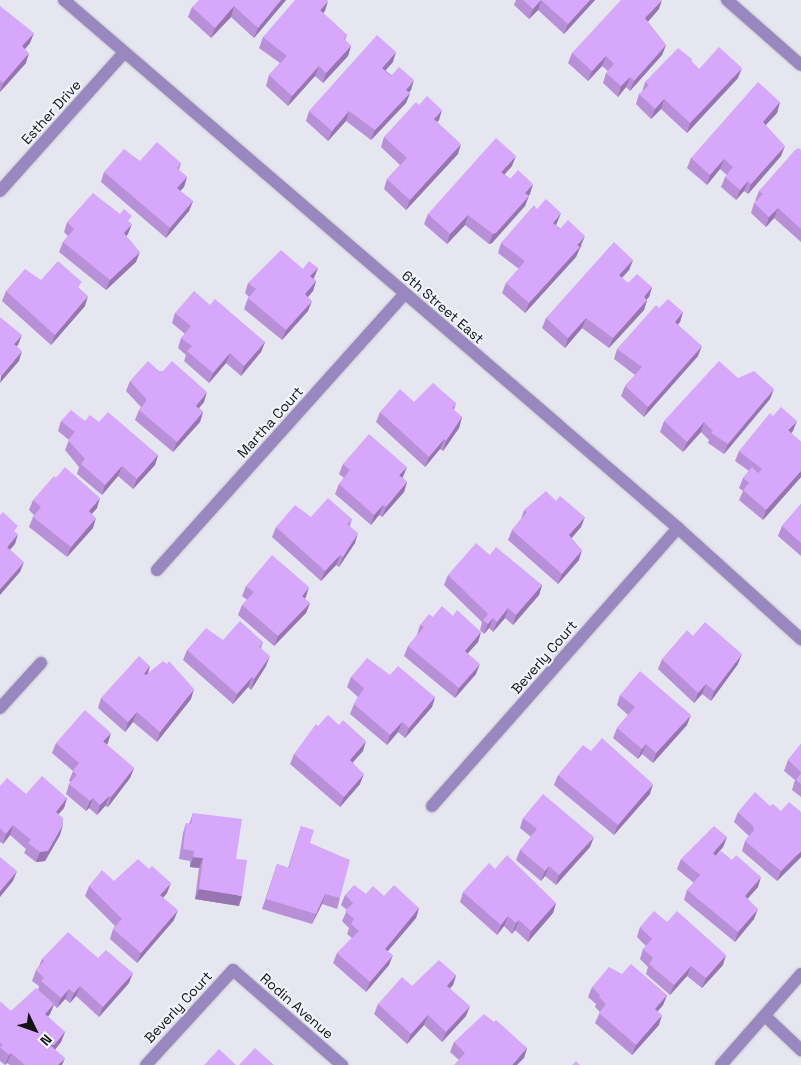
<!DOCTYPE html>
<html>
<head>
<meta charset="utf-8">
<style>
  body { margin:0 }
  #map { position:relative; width:801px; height:1065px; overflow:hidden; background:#e5e6ef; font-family:"Space Grotesk",sans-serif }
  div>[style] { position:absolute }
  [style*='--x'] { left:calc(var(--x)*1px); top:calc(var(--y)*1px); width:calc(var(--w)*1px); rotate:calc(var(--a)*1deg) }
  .roads { filter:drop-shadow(0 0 1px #c4c4cc) drop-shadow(0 0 1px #c4c4cc) }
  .minor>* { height:12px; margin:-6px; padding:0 6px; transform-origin:6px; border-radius:6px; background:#9987bf }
  .wall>* { inset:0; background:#b890d8 }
  .shaded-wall>* { inset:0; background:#9675b0 }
  .building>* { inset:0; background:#d6a7fb }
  span { translate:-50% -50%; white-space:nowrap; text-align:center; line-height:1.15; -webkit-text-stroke:4px #f2f4fc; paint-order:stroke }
  .street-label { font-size:14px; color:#141417 }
  .north { position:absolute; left:10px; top:1005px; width:50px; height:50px; -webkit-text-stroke:4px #f2f4fc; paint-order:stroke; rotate:132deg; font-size:14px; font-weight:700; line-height:20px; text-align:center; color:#141417 }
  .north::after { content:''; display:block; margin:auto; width:18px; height:22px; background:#141417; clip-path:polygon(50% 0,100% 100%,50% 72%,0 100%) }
</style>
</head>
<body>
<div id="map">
  <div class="roads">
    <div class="minor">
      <div style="--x:64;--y:0;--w:810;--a:40.69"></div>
      <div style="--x:678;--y:528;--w:166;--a:42.1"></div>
      <div style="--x:727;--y:0;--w:98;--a:41.3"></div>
      <div style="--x:0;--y:191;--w:186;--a:-48.1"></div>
      <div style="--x:157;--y:570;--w:371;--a:-48.1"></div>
      <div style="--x:0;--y:708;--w:61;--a:-47.7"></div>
      <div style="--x:432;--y:806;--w:371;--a:-48.5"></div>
      <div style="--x:765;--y:1016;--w:50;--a:43.4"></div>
      <div style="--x:146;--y:1065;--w:129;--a:-47.5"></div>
      <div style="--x:233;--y:970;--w:145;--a:41.1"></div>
      <div style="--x:721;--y:1065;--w:121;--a:-48.7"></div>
    </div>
  </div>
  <div class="wall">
    <div style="clip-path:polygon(286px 0,254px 38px,231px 17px,211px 38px,188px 17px,192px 7px)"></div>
    <div style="clip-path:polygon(516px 0,595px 0,564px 34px,538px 10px,529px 19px,514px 5px)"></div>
    <div style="clip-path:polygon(0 6px,30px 43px,25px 49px,26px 63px,0 92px)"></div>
    <div style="clip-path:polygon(659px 9px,648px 22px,666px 45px,662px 55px,630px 91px,626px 87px,618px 97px,603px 83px,606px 73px,608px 71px,602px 66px,588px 81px,568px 63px,572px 53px)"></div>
    <div style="clip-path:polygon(325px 11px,323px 13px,347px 35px,345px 40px,351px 46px,348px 56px,323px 83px,315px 76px,288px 106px,266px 86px,269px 75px,280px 63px,259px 48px,263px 37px)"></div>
    <div style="clip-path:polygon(692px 59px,691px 61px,699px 69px,738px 78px,687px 133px,661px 109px,651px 119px,636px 104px,639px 94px,642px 92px,645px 82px)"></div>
    <div style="clip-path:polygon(393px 62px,385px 70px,411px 90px,409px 92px,410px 93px,406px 103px,371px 140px,346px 121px,328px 141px,306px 121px,309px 111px)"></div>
    <div style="clip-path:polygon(780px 102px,777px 113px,766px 125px,781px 156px,748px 194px,744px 191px,736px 200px,721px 187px,725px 177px,727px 175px,720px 169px,707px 185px,687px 168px,691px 158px)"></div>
    <div style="clip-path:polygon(419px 105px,439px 120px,437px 122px,458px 154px,406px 210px,384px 189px,387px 179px,400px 165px,381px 147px,384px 137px)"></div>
    <div style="clip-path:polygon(801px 150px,801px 242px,774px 218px,766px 227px,751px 213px,754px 203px,756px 201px,755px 201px,759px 191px)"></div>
    <div style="clip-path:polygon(140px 161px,181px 163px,179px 170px,187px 177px,184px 187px,180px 191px,193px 201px,189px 211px,166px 238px,101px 182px,104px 172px)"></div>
    <div style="clip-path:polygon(512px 166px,504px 174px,530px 194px,528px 196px,525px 206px,492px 243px,489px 244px,465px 225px,447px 244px,424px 224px,428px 214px)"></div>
    <div style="clip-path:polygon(537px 209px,557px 223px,556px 225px,582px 246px,580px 248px,576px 257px,525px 313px,502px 293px,506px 283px,519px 269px,498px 253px,501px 243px)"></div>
    <div style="clip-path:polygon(67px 222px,130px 222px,128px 234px,126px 236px,136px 262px,106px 290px,59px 252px,63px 242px,68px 236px,64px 232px)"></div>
    <div style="clip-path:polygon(633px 260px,629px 270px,622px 278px,628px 283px,652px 287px,649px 297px,647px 299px,647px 300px,644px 310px,609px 348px,582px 328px,565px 348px,542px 328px,546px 318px)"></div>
    <div style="clip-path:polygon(318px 268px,313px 278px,316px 281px,313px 291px,308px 297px,308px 311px,282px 340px,244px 309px,248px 298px,249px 297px,245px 293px,248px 283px,303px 269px)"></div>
    <div style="clip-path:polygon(41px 280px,80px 289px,85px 306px,51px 345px,2px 301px,6px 291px)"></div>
    <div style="clip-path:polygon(210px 305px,265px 342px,261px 352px,241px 376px,226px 363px,209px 383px,184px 361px,186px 355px,178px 348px,181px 338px,185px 334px,172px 323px,175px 313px)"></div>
    <div style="clip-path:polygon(659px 308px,683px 312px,680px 322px,678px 324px,698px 356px,644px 417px,621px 396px,625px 386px,635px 375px,614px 359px,617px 349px)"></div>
    <div style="clip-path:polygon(159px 371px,204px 402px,199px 408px,203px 412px,200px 422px,173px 452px,135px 420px,139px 410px,141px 407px,126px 391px,130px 381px)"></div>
    <div style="clip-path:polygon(738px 378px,770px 399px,724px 454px,708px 443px,709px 440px,701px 432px,683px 452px,660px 432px,664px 421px)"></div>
    <div style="clip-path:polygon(414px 402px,456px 403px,454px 410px,462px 417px,459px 428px,443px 451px,440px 449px,425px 467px,376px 422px,380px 412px)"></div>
    <div style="clip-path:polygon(61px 421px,99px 422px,158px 455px,155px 465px,133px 489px,118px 476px,102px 495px,77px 474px,79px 467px,65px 450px,69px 440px,58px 431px)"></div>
    <div style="clip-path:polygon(793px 431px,791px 433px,801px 442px,801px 477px,763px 520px,739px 500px,743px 491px,739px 488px,743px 478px,749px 471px,735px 461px,739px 451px)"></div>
    <div style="clip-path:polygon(343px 464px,403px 477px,402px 477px,407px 482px,404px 492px,382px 517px,379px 515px,371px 525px,335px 494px,339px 484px,344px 478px,339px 474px)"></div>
    <div style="clip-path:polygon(33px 500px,97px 508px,92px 514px,93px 528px,67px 557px,29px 527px,33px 517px,34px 515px,29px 510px)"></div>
    <div style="clip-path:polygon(801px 504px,801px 556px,778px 536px,782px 526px)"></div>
    <div style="clip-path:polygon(524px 510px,581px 527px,571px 538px,579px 560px,558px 584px,508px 540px,512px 530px,521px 519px)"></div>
    <div style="clip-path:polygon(311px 517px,352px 519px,350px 525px,355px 543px,339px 567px,336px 565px,321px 581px,272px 537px,276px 527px)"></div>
    <div style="clip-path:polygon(490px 555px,542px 585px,539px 595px,513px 625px,505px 618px,493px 632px,489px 628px,484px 634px,480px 630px,482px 622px,444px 585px,448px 575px)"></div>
    <div style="clip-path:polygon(246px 586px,306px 597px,304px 598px,310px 603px,306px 613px,274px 646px,238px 615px,242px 605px,247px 600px,242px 596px)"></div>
    <div style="clip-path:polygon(453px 616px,481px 632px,478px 642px,467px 654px,476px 674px,455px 698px,404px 656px,408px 646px,417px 635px,420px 625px,433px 617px)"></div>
    <div style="clip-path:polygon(693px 636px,738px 664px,711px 701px,702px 694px,694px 703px,658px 669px,662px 659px)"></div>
    <div style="clip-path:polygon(223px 640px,263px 642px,261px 648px,266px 666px,251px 690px,248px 687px,233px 704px,183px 660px,187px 650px)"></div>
    <div style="clip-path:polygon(150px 666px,148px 674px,191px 699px,157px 742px,133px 722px,125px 732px,98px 708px,101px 698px)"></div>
    <div style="clip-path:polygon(390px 675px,435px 697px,432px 707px,405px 738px,398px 732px,387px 745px,350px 714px,354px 704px,358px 697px,347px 687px,351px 677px)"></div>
    <div style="clip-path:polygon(620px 695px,687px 725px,653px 763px,642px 754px,638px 759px,613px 738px,617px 728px,628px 715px,617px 705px)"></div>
    <div style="clip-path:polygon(56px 743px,108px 743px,106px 744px,134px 768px,130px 778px,108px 807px,105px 806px,97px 815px,89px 808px,86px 811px,66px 794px,69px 784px,71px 782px,69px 781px,73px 771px,52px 753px)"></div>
    <div style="clip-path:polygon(801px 744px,801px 797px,792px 790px,795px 780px,784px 771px,788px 760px)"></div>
    <div style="clip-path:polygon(363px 751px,353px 762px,360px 784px,340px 807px,290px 764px,294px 754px)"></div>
    <div style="clip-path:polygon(558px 775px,650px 794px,614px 835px,554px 785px)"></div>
    <div style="clip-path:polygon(0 786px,26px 794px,67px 798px,64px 808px,58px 814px,60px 835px,45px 861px,36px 862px,24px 853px,26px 849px,10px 835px,3px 844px,0 842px)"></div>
    <div style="clip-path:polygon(738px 812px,801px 857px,777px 881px,742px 851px,745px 841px,749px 836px,734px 822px)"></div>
    <div style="clip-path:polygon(193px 813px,236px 859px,239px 906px,195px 899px,199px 868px,190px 867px,190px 861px,179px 859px,183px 833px,186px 823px,189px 824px)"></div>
    <div style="clip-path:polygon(523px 818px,590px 847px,556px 885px,545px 876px,541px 881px,516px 860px,520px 850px,531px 837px,520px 828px)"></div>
    <div style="clip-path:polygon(301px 826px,340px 898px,337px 909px,322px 904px,312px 924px,262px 909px,277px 864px,288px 868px)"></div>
    <div style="clip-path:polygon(727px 837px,723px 847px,716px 856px,758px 887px,747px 899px,754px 919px,735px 942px,684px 900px,687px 890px,694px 883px,677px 869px,681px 859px)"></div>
    <div style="clip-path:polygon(495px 869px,556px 903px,553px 913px,528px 942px,515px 930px,512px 934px,504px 926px,497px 935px,460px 902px,463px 892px)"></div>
    <div style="clip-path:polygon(114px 881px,167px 893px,163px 897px,174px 920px,137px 963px,110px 939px,113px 929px,115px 926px,85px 896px,89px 886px)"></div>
    <div style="clip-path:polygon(366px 894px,384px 896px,419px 908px,416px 918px,388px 951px,389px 965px,366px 992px,333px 963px,337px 953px,352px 938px,347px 934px,349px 928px,342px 921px,347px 910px,341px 905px,345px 895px)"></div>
    <div style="clip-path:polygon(667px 922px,723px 965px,702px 988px,687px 976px,670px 995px,646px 974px,648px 967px,640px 959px,643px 949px,646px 946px,637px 937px,640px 927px)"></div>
    <div style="clip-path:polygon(98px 958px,129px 983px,99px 1017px,76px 996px,70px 1003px,65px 999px,57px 1008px,54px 1005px,50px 1014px,48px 1017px,65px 1032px,61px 1042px,55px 1049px,62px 1065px,10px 1065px,7px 1063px,5px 1065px,0 1061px,0 1002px,11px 1011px,38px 990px,39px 986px,32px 981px,36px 970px,39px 966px,42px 959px)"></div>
    <div style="clip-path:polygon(622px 974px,667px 995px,663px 1005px,658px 1011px,659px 1025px,632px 1055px,595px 1023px,600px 1012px,595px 1007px,596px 1004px,588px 997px,592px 987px)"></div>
    <div style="clip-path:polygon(456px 975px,453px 985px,450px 988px,466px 1016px,442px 1042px,424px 1025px,407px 1044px,374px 1014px,378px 1004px,412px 986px)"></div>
    <div style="clip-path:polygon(494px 1022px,527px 1048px,524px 1058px,459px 1060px,450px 1052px,454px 1042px)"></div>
  </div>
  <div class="shaded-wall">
    <div style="clip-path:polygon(281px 0,286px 0,254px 38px,258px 28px)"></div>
    <div style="clip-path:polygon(541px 0,538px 10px,529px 19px,533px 9px)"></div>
    <div style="clip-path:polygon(590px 0,595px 0,564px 34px,568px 24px)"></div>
    <div style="clip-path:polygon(662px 0,659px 9px,641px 29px,645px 18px)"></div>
    <div style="clip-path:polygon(328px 1px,325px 11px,316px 20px,320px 10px)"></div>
    <div style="clip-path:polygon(234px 6px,231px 17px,211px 38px,215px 28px)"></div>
    <div style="clip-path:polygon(34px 33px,30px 43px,19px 56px,22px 46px)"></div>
    <div style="clip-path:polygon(666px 45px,662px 55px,630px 91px,634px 81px)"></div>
    <div style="clip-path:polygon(351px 46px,348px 56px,323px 83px,326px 73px)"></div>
    <div style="clip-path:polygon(396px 52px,393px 62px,379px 78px,382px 68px)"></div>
    <div style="clip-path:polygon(29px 53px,26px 63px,0 92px,3px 83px)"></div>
    <div style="clip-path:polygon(606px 56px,602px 66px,588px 81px,592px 71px)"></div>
    <div style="clip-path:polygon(319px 66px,315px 76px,288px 106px,292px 96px)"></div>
    <div style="clip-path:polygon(742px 68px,738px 78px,687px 133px,690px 123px)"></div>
    <div style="clip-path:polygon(630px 77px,626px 87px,618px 97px,621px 86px)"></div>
    <div style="clip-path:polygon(414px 80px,411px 90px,402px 100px,406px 90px)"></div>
    <div style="clip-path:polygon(410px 93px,406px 103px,371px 140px,375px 130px)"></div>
    <div style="clip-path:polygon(664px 99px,661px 109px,651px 119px,655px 109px)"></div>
    <div style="clip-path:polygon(780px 102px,777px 113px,759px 132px,763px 122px)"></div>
    <div style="clip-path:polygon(442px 110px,439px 120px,430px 129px,434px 119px)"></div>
    <div style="clip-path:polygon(349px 111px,346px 121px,328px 141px,332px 131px)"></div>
    <div style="clip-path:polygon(461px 144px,458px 154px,406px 210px,410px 200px)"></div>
    <div style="clip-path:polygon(785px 146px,781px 156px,748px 194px,751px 184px)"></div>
    <div style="clip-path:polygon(516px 156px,512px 166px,498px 182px,501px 172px)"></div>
    <div style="clip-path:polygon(724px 159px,720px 169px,707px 185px,710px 175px)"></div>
    <div style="clip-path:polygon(187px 177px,184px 187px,174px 198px,177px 188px)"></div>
    <div style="clip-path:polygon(748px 181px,744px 191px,736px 200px,740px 190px)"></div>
    <div style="clip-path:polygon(533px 184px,530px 194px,522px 203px,525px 193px)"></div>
    <div style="clip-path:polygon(529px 196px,525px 206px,492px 243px,489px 244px,493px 234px)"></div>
    <div style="clip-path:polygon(193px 201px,189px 211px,166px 238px,170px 228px)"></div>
    <div style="clip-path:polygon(778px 208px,774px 218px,766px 227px,769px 217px)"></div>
    <div style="clip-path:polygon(561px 213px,557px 223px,549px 233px,553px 223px)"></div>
    <div style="clip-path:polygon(468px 215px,465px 225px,447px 244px,450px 234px)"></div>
    <div style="clip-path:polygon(132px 224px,128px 234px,120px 243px,124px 233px)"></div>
    <div style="clip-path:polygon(585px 236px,576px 257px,525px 313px,529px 303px)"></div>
    <div style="clip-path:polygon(140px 252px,136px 262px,106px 290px,110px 280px)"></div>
    <div style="clip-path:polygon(633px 260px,629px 270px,615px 285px,619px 275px)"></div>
    <div style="clip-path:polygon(318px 268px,314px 278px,307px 286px,310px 276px)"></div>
    <div style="clip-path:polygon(316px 281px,313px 291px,301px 305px,305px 294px)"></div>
    <div style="clip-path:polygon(652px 287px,649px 297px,640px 307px,644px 297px)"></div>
    <div style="clip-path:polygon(88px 296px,85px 306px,51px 345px,55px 335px)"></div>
    <div style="clip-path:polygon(647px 300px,644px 310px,609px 348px,613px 338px)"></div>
    <div style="clip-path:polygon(312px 301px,308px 311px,282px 340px,286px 330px)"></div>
    <div style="clip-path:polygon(683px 312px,680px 322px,672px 332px,675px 322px)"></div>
    <div style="clip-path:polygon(586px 318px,582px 328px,565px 348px,568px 338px)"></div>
    <div style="clip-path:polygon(22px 335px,18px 345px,10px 354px,14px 344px)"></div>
    <div style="clip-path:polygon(265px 342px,261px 352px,241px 376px,244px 366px)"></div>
    <div style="clip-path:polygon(702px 346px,698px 356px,644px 417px,648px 407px)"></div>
    <div style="clip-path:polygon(22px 351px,19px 361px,0 383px,1px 376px)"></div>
    <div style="clip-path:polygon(230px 353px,226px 363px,209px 383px,213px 373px)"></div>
    <div style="clip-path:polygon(774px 389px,770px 399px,724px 454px,728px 444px)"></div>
    <div style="clip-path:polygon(207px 392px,204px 402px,192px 416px,196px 406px)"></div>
    <div style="clip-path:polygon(203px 412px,200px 422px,173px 452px,177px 442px)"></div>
    <div style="clip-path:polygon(462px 417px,459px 428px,443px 451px,446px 441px)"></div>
    <div style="clip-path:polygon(797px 421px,793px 431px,785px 440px,788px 430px)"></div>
    <div style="clip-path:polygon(704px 422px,701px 432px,683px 452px,687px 442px)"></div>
    <div style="clip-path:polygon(444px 439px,440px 449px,425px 467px,429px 457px)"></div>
    <div style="clip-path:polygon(158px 455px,155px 465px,133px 489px,137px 479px)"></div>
    <div style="clip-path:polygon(122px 466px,118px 476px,102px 495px,105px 485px)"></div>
    <div style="clip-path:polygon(407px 467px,403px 477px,396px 485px,399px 475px)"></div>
    <div style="clip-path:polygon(801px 471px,801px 477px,763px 520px,766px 510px)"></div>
    <div style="clip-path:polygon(407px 482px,404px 492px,382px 517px,386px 507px)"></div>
    <div style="clip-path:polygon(100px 498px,97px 508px,85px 521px,89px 511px)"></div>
    <div style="clip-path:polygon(383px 505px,379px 515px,371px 525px,374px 515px)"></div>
    <div style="clip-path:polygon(585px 517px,581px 527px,565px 546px,569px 535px)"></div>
    <div style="clip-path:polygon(96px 518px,93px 528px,67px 557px,71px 547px)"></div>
    <div style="clip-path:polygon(358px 533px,355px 543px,339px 567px,343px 557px)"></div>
    <div style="clip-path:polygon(18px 534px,15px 544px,4px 557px,7px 547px)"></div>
    <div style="clip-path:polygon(582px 550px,579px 560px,558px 584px,562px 574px)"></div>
    <div style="clip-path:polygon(340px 555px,336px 565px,321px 581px,325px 571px)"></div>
    <div style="clip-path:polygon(24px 562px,20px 572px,0 595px,0 589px)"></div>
    <div style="clip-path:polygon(542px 585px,539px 595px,513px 625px,516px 615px)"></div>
    <div style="clip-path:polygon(309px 587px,306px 597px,298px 606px,302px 596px)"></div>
    <div style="clip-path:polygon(310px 603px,306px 613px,274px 646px,278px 636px)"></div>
    <div style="clip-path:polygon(508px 608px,505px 618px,493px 632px,497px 622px)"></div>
    <div style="clip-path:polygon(493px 618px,489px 628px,484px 634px,488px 624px)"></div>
    <div style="clip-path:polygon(481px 632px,478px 642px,461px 661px,465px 651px)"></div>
    <div style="clip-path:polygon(742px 654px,738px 664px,711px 701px,714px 691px)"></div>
    <div style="clip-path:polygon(270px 656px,266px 666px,251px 690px,254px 679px)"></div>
    <div style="clip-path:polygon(480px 664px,476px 674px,455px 698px,459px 688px)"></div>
    <div style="clip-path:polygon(150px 666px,147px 676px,144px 674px)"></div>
    <div style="clip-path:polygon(252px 677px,248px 687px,233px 704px,237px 694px)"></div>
    <div style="clip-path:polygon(706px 684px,702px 694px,694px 703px,698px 693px)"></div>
    <div style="clip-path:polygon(194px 689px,191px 699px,157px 742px,160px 732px)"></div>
    <div style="clip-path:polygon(435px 697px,432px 707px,405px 738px,409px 728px)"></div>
    <div style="clip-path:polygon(137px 712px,133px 722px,125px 732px,128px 722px)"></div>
    <div style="clip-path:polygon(691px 715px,687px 725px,653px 763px,656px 753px)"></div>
    <div style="clip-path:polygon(402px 722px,398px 732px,387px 745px,390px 735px)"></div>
    <div style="clip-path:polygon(111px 733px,108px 743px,100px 752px,103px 741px)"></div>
    <div style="clip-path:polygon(366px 741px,363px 751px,346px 770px,350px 760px)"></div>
    <div style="clip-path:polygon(646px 744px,642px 754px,638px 759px,642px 749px)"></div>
    <div style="clip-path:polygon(134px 768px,130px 778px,108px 807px,111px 797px)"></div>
    <div style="clip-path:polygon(364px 774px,360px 784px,340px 807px,344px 797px)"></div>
    <div style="clip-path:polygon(653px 784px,650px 794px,614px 835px,618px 825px)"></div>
    <div style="clip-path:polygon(109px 796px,105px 806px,97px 815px,100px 805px)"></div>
    <div style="clip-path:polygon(67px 798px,64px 808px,52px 822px,56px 812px)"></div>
    <div style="clip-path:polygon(93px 798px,89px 808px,86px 811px,90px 801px)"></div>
    <div style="clip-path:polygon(13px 825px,10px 835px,3px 844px,6px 834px)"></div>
    <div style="clip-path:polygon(63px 825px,60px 835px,45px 861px,36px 862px,40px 852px)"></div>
    <div style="clip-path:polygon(594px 837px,590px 847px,556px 885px,559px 875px)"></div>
    <div style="clip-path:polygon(727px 837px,723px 847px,709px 863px,713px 853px)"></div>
    <div style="clip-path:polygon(801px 851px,801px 857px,777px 881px,781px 871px)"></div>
    <div style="clip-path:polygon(193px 857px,203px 858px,199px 868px,190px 867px)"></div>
    <div style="clip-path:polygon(549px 866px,545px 876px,541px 881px,545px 871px)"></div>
    <div style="clip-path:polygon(17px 871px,13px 881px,0 897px,0 891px)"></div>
    <div style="clip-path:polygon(761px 877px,758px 887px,741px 906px,745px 896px)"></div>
    <div style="clip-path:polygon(171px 883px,167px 893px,157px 905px,160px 895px)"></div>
    <div style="clip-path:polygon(199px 889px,242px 896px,239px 906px,195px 899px)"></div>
    <div style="clip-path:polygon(325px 894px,322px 904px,312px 924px,316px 914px)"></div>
    <div style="clip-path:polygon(556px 903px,553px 913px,528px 942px,531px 931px)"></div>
    <div style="clip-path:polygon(419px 908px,416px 918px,381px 959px,385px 949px)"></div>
    <div style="clip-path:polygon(758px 909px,754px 919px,735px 942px,738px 932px)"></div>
    <div style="clip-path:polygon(178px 910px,174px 920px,137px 963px,141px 953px)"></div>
    <div style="clip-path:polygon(508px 916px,504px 926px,497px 935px,501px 925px)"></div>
    <div style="clip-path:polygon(519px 920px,515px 930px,512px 934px,516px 923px)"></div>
    <div style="clip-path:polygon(393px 955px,389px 965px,366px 992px,370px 982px)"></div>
    <div style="clip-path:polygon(726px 955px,723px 965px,702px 988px,706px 978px)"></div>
    <div style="clip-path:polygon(691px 966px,687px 976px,670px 995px,674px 985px)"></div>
    <div style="clip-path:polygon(133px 973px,129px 983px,99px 1017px,103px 1007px)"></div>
    <div style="clip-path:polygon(456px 975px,453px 985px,443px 996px,447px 986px)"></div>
    <div style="clip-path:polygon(80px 986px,76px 996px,70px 1003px,74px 993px)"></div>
    <div style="clip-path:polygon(69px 989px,65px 999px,57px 1008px,61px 998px)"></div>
    <div style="clip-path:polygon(667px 995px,663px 1005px,651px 1019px,655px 1009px)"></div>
    <div style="clip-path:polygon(54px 1004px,50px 1014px,41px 1024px,45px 1014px)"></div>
    <div style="clip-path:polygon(470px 1006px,466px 1016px,442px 1042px,446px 1032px)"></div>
    <div style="clip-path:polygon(428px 1015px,424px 1025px,407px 1044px,411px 1034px)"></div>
    <div style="clip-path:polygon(662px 1015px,659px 1025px,632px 1055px,636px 1045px)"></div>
    <div style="clip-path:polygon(65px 1032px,61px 1042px,51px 1055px,50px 1045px)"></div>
    <div style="clip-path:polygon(527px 1048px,524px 1058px,517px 1065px,512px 1065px)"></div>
    <div style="clip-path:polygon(11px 1053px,7px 1063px,5px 1065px,9px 1055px)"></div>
    <div style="clip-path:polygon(65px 1058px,62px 1065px,58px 1065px)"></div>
  </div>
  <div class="building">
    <div style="clip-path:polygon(199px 0,281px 0,258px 28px,234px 6px,215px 28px,192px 7px)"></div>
    <div style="clip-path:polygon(295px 0,327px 0,328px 1px,320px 10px,347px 35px,344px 39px,351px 46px,326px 73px,319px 66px,292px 96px,269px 75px,287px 56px,263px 37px)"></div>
    <div style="clip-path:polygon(523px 0,541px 0,533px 9px)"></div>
    <div style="clip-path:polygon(541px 0,590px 0,568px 24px)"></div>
    <div style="clip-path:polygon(621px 0,662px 0,645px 18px,666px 45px,634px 81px,630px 77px,621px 86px,606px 73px,614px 64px,606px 56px,592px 71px,572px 53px)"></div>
    <div style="clip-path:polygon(0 6px,34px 33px,22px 46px,29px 53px,3px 83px,0 80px)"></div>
    <div style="clip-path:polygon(377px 35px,396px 52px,382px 68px,391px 76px,399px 67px,414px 80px,406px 90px,410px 93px,375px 130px,349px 111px,332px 131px,309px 111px)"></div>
    <div style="clip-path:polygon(719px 47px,742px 68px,690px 123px,664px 99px,655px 109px,639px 94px,649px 85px,645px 82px,678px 48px,692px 59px,691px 61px,699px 69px)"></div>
    <div style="clip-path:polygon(758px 82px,780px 102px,763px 122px,785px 146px,751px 184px,748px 181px,740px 190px,725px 177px,733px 167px,724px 159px,710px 175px,691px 158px)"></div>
    <div style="clip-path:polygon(427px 96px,442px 110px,434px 119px,461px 144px,410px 200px,387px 179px,407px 158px,384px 137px,416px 102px,419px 105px)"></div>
    <div style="clip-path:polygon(496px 138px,516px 156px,501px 172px,510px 179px,518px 170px,533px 184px,525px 193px,529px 196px,496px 233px,493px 234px,468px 215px,450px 234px,428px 214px)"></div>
    <div style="clip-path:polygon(157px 142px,181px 163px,177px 168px,187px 177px,177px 188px,193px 201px,170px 228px,104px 172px,124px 149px,140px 161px)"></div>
    <div style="clip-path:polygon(799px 148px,801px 150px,801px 229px,778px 208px,769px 217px,754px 203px,763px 194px,759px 191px,795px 150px)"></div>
    <div style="clip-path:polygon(93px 193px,120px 214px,124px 209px,132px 216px,128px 221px,132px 224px,124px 233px,140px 252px,110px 280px,63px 242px,74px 229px,67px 222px)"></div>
    <div style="clip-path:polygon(546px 199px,561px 213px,553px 223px,560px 229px,568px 220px,585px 236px,577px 245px,580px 247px,529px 303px,506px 283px,525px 261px,501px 243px,534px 205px,537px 209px)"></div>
    <div style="clip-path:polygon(614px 242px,633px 260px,619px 275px,628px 283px,637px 274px,652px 287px,644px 297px,647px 300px,613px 338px,586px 318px,568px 338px,546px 318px)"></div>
    <div style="clip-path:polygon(281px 250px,303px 269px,309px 261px,318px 268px,310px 276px,316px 281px,305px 294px,312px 301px,286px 330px,248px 298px,256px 289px,248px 283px)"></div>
    <div style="clip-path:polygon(58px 261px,82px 282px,78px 287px,88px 296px,55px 335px,6px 291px,25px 269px,41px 280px)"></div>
    <div style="clip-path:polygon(194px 291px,210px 305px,215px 299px,265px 342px,244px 366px,230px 353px,213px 373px,187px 351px,192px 346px,181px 338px,191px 326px,175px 313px)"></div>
    <div style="clip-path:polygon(668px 299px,683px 312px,675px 322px,702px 346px,648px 407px,625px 386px,642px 367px,617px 349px,656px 305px,659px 308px)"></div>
    <div style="clip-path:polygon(0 317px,22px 335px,14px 344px,22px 351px,1px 376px,0 375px)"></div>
    <div style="clip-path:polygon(148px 361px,159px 371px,163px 371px,172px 361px,207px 392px,196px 406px,203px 412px,177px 442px,139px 410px,147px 400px,130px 381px)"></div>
    <div style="clip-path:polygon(719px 361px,738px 378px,754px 371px,774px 389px,728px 444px,711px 433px,713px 431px,704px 422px,687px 442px,664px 421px)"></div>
    <div style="clip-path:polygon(433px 383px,456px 403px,452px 408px,462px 417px,446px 441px,444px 439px,429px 457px,380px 412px,400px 389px,414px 402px)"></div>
    <div style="clip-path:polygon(781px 407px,797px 421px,788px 430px,801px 442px,801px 471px,766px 510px,743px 490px,749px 483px,743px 478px,752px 467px,758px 473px,762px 469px,739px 451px,770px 413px,773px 416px)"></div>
    <div style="clip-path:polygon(71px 410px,85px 421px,90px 415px,99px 422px,108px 412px,158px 455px,137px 479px,122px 466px,105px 485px,81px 464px,85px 459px,68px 440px,75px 432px,61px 421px)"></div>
    <div style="clip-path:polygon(369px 434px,407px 467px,399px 475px,407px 482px,386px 507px,383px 505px,374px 515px,339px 484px,350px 470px,343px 464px)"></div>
    <div style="clip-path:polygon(65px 467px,100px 498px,89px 511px,96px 518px,71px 547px,33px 517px,41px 507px,33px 500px,54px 476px,56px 478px)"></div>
    <div style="clip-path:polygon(546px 491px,556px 501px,560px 496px,585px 517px,569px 535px,582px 550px,562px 574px,512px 530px,527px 512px,524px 510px)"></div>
    <div style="clip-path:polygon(328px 498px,352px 519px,347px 524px,358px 533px,343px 557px,340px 555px,325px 571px,276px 527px,295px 505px,311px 517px)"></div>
    <div style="clip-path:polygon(801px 504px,801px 543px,782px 526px)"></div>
    <div style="clip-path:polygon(3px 512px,18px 526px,14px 531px,18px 534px,7px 547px,24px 562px,0 589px,0 515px)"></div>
    <div style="clip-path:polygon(476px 543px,490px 555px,496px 547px,542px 585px,516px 615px,508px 608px,497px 622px,493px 618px,488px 624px,483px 620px,488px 614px,448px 575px)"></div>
    <div style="clip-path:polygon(272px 555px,309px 587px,302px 596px,310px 603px,278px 636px,242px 605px,254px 592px,246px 586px)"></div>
    <div style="clip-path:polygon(442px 606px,453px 616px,457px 610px,481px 632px,465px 651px,480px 664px,459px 688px,408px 646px,424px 627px,420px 625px,429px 614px,433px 617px)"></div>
    <div style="clip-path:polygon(240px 621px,263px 642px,259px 647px,270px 656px,254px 679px,252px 677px,237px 694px,187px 650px,206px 628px,223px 640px)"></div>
    <div style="clip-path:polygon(705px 622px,742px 654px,714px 691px,706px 684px,698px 693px,662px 659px,687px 630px,693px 636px)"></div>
    <div style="clip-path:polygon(139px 656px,150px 666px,144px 674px,146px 675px,163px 661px,167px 664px,169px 661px,194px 689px,160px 732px,137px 712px,128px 722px,101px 698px)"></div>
    <div style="clip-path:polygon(367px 658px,390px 675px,398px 666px,435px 697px,409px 728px,402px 722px,390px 735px,354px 704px,364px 688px,351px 677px)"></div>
    <div style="clip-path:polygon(640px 671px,691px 715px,656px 753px,646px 744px,642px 749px,617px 728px,635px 707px,620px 695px)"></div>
    <div style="clip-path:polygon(85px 710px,111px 733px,103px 741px,134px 768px,111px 797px,109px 796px,100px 805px,93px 798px,90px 801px,69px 784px,77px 775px,73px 771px,79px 763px,56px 743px)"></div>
    <div style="clip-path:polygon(328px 715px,339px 725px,343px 720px,366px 741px,350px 760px,364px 774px,344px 797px,294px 754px,316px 724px,318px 726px)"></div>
    <div style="clip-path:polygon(602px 738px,653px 784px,618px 825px,558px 775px,583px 745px,591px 751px)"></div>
    <div style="clip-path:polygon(801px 744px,801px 772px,788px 760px)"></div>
    <div style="clip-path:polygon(801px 773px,801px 784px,796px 780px)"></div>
    <div style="clip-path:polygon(42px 776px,67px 798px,56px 812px,63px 818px,63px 825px,48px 851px,40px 852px,28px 843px,31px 840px,13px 825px,6px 834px,0 828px,0 786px,7px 778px,26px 794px)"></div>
    <div style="clip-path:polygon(755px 792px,770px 806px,773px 804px,781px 811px,789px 802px,801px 812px,801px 851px,781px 871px,745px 841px,754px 830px,753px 826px,738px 812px)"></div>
    <div style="clip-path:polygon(543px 794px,594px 837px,559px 875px,549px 866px,545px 871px,520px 850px,537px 829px,523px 818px)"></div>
    <div style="clip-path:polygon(193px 813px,242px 819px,236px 859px,247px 860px,242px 896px,199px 889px,203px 858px,193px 857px,194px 851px,183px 849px,186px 823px,191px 824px)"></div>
    <div style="clip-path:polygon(301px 826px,314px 830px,310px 843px,350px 860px,340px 898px,325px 894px,316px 914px,266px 899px,277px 864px,289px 868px)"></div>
    <div style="clip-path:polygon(714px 826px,727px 837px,713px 853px,716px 856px,721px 851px,732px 860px,736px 855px,761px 877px,745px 896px,758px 909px,738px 932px,687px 890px,700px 875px,681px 859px)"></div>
    <div style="clip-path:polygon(507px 855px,556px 903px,531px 931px,519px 920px,516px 923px,508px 916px,501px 925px,463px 892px,489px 863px,495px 869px)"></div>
    <div style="clip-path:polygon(0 857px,17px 871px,0 891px)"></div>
    <div style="clip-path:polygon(138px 859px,149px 869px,152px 866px,171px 883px,160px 895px,178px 910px,141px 953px,113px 929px,122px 919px,89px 886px,102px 870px,114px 881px)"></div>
    <div style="clip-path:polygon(354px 885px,366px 894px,373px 886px,384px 896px,394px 885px,419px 908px,385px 949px,393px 955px,370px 982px,337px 953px,359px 931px,351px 924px,354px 919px,345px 911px,353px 903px,345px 895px)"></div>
    <div style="clip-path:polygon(654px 911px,667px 922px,677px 911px,726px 955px,706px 978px,691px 966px,674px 985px,649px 964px,653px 958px,643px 949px,652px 939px,640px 927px)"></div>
    <div style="clip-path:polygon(68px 932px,98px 958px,106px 950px,133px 973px,103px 1007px,80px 986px,74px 993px,69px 989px,61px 998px,41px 981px,44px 978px,36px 970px,44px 961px,42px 959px)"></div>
    <div style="clip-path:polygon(439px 960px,456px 975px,447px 986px,470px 1006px,446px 1032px,428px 1015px,411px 1034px,378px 1004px,402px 977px,412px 986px)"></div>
    <div style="clip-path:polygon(631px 964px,667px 995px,655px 1009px,662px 1015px,636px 1045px,599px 1013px,606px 1004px,599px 997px,600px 995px,592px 987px,609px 967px,622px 974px)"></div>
    <div style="clip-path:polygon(36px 988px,54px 1004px,45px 1014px,65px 1032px,54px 1045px,50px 1045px,65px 1058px,58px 1065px,25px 1065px,11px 1053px,9px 1055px,0 1047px,3px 1045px,0 1042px,0 1002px,1px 1002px,11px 1011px)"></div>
    <div style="clip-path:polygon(484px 1014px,494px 1022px,496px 1020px,527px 1048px,512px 1065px,454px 1065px,465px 1053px,454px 1042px)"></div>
    <div style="clip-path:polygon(255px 1048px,274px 1065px,239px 1065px)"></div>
    <div style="clip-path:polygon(219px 1049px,236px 1065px,204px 1065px)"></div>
    <div style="clip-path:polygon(576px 1061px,580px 1065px,572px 1065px)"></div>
  </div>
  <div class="street-label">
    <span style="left:51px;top:112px;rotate:-48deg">Esther Drive</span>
    <span style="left:443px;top:307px;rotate:41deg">6th Street East</span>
    <span style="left:270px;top:422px;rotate:-48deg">Martha Court</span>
    <span style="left:544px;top:657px;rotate:-49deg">Beverly Court</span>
    <span style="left:297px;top:1006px;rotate:41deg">Rodin Avenue</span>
    <span style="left:178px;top:1007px;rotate:-47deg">Beverly Court</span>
  </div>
  <div class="north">N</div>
</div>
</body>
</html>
